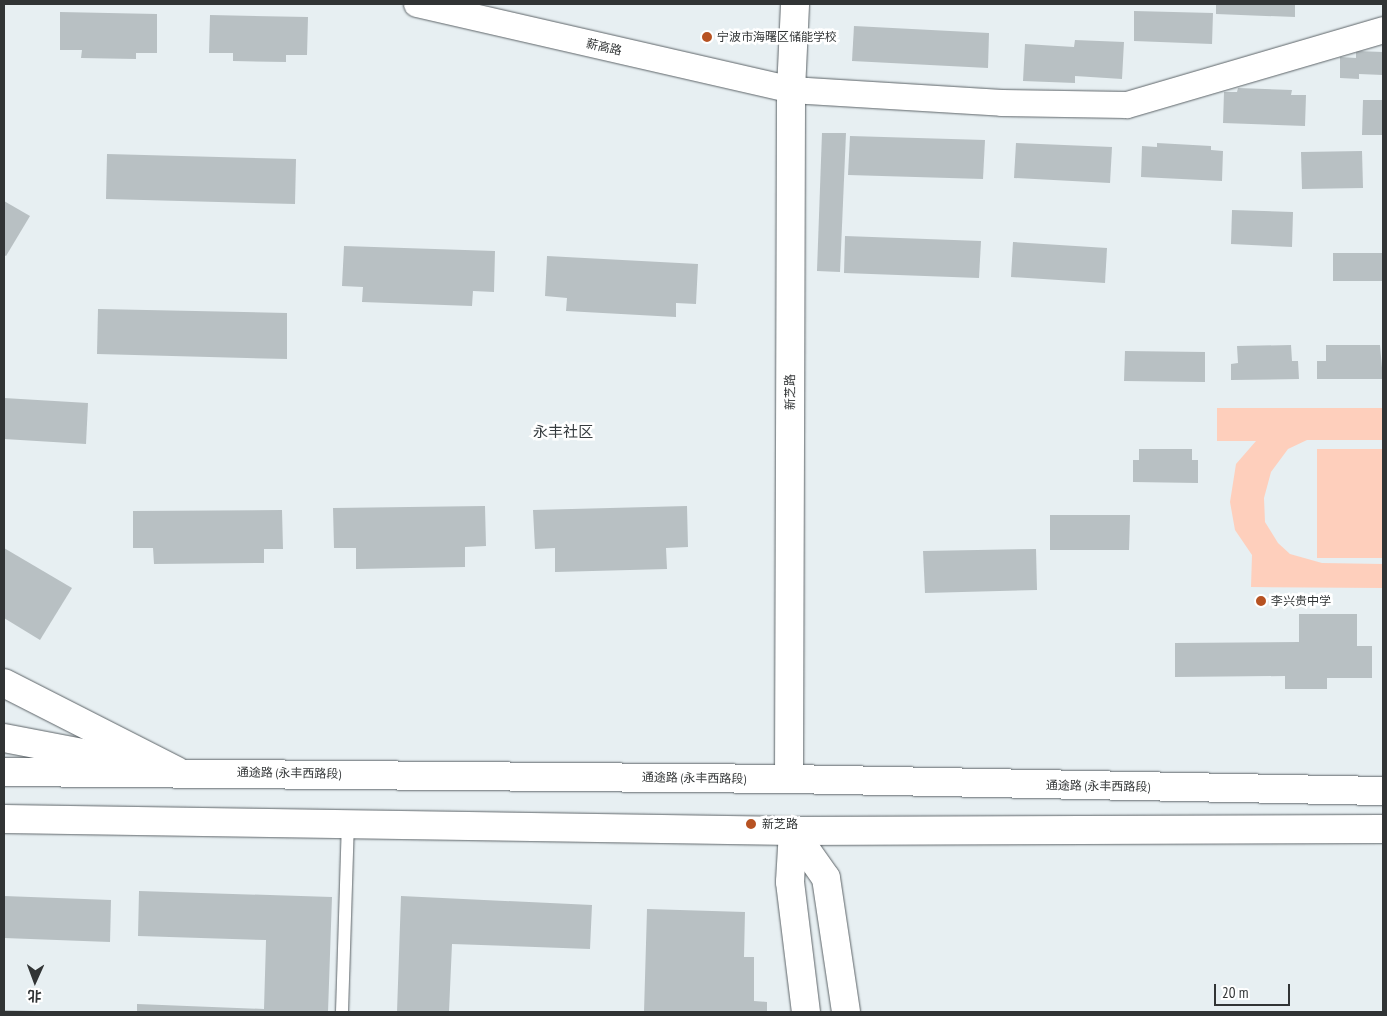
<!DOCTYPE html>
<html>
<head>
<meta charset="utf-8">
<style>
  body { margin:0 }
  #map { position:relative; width:1387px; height:1016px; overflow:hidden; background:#e7eff2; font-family:"PT Sans Narrow","Noto Sans SC",sans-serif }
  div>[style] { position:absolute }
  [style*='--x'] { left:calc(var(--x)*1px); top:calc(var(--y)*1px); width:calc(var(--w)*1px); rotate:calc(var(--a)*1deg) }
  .green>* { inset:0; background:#fecfbc }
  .building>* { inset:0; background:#b8c0c3 }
  .roads { filter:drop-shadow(0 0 1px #5d6468) drop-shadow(0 0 1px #5d6468) }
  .lane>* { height:12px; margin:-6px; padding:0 6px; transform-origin:6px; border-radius:6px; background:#fff }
  .street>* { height:26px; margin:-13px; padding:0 13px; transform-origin:13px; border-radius:13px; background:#fff }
  .secondary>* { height:28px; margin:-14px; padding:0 14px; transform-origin:14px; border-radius:14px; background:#fff }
  .primary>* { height:28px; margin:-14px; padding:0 14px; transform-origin:14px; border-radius:14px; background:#fff }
  .dots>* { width:14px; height:14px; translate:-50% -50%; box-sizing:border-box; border:2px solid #fff; border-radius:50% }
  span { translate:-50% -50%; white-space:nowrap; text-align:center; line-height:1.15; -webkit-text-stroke:5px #fff; paint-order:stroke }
  .poi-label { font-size:12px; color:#313435 }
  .left { translate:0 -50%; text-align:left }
  .street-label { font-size:12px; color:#313435 }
  .quarter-label { font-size:15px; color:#363c3f }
  .frame { position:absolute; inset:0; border:5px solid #313435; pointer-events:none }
  .north { position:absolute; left:10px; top:956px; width:50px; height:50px; -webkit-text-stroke:4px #fff; paint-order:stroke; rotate:182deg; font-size:14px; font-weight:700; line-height:20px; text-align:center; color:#313435 }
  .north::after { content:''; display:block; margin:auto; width:18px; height:22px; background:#313435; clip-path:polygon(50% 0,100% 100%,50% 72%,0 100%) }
  .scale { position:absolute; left:1214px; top:984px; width:76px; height:22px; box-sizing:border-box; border:2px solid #313435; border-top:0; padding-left:6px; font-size:15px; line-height:18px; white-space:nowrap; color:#313435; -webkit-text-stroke:4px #fff; paint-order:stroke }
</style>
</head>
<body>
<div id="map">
  <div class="green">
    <div style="clip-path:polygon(1217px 408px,1383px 408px,1383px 440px,1307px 440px,1288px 449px,1271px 472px,1264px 498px,1265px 522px,1278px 543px,1290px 554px,1322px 563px,1383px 564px,1383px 588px,1251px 587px,1252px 555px,1235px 530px,1230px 502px,1236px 464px,1256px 441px,1217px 441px)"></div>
    <div style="clip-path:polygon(1317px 449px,1383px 449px,1383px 558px,1317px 558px)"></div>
  </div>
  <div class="building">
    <div style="clip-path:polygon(1216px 4px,1295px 4px,1295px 17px,1216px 14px)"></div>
    <div style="clip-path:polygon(1134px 11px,1213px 13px,1212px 44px,1134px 41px)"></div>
    <div style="clip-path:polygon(60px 12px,157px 14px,157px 53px,136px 53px,136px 59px,81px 58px,82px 50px,60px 50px)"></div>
    <div style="clip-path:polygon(210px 15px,308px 17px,307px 55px,286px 55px,286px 62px,233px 61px,233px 53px,209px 53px)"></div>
    <div style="clip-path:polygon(854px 26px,989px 33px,988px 68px,852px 61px)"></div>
    <div style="clip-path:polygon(1075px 40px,1124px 42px,1122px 79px,1075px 76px,1075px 83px,1023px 81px,1025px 44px,1074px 47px)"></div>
    <div style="clip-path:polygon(1356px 51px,1383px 52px,1383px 75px,1359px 74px,1359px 79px,1340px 78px,1340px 57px,1356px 58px)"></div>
    <div style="clip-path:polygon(1238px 88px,1292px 90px,1291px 95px,1306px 95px,1305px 126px,1223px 123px,1224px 92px,1237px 92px)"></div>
    <div style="clip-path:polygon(1363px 100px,1383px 100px,1383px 135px,1362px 135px)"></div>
    <div style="clip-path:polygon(822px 133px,846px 133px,840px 272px,817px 271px)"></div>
    <div style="clip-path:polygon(850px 136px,985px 140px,983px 179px,848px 175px)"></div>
    <div style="clip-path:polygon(1016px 143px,1112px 147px,1110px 183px,1014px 178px)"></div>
    <div style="clip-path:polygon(1157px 143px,1211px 146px,1211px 150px,1223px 151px,1222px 181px,1141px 177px,1142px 146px,1157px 147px)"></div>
    <div style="clip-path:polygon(1362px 151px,1363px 188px,1302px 189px,1301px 152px)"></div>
    <div style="clip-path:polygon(107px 154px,296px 159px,295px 204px,106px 199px)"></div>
    <div style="clip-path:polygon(4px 201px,30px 216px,6px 256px,4px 255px)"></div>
    <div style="clip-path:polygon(1232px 210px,1293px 212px,1292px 247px,1231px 244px)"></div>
    <div style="clip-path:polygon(845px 236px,981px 241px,979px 278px,844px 273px)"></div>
    <div style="clip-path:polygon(1013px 242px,1107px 248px,1105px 283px,1011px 277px)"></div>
    <div style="clip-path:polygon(344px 246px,495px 251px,494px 292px,473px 291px,472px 306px,362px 302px,363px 287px,342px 286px)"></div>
    <div style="clip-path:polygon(1333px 253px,1383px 253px,1383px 281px,1333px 281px)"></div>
    <div style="clip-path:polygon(547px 256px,698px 264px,696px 304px,676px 303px,676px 317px,566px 311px,567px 298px,545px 296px)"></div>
    <div style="clip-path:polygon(98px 309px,287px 313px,287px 359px,97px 354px)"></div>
    <div style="clip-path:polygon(1291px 345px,1292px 361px,1298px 361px,1299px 379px,1231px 380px,1231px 364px,1238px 363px,1237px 346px)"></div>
    <div style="clip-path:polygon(1326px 345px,1380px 345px,1383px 379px,1317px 379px,1317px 361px,1326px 361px)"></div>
    <div style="clip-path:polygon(1125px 351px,1205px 352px,1205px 382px,1124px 381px)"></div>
    <div style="clip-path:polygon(4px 398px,88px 403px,86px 444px,4px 439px)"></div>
    <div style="clip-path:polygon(1139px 449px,1192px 449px,1192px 460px,1198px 460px,1198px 483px,1133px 482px,1133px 460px,1139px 460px)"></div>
    <div style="clip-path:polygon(485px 506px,486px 546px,465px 547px,465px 567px,356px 569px,356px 548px,334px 548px,333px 508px)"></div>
    <div style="clip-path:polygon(687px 506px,688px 547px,666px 548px,667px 569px,555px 572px,555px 548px,535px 549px,533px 510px)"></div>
    <div style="clip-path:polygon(282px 510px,283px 549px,264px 549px,264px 563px,154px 564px,153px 548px,133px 548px,133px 511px)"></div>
    <div style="clip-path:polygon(1050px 515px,1130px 515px,1129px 550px,1050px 550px)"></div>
    <div style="clip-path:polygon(4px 548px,72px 588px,40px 640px,4px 618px)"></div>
    <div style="clip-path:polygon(1036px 549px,1037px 590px,925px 593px,923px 551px)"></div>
    <div style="clip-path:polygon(1299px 614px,1357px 614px,1357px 646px,1372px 646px,1372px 678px,1327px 678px,1327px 689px,1285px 689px,1285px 676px,1175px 677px,1175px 643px,1299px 642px)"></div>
    <div style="clip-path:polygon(139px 891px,332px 897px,328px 1012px,137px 1012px,137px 1004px,264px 1009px,266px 940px,138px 936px)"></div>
    <div style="clip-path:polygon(4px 896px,111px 900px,110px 942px,4px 938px)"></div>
    <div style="clip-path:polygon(401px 896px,592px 905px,590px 949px,452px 944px,449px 1012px,397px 1012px)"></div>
    <div style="clip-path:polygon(647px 909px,745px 912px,744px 957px,754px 957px,754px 1001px,767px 1002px,767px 1012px,644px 1012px)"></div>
    <div style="clip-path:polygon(4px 1010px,38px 1011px,38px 1012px,4px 1012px)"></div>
  </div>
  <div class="roads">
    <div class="lane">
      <div style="--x:342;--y:1012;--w:187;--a:-88.2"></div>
    </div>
    <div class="street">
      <div style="--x:417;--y:4;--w:384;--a:12.9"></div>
      <div style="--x:791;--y:90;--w:211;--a:3.5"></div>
      <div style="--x:1002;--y:103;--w:125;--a:0.9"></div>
      <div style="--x:1127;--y:105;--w:267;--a:-16.3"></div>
    </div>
    <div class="secondary">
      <div style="--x:4;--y:683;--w:194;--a:27"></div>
      <div style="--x:4;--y:738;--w:145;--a:10.8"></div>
      <div style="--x:789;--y:779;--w:689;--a:-89.83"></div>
      <div style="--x:791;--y:90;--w:86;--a:-87.3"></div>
      <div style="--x:793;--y:831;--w:57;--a:54.9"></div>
      <div style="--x:826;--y:878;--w:135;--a:81.5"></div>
      <div style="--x:793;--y:831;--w:51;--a:93.4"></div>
      <div style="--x:790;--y:882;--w:131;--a:83"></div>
    </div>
    <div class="primary">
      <div style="--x:4;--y:772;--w:785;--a:0.51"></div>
      <div style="--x:789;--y:779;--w:594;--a:1.16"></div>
      <div style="--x:4;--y:819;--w:789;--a:0.87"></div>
      <div style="--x:793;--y:831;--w:590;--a:-0.19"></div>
    </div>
  </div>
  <div class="dots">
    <div style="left:707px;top:37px;background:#b75222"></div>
    <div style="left:1261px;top:601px;background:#b75222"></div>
    <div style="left:751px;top:824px;background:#b75222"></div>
  </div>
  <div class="poi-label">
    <span class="left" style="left:717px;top:37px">宁波市海曙区储能学校</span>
    <span class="left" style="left:1271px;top:601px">李兴贵中学</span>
    <span class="left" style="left:762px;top:824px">新芝路</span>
  </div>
  <div class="street-label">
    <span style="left:604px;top:47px;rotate:13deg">薪高路</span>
    <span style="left:790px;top:392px;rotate:-90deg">新芝路</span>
    <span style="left:289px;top:773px;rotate:1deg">通途路 (永丰西路段)</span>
    <span style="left:694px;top:778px;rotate:1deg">通途路 (永丰西路段)</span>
    <span style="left:1098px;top:786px;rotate:1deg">通途路 (永丰西路段)</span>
  </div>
  <div class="quarter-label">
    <span style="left:563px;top:432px">永丰社区</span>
  </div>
  <div class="frame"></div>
  <div class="north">北</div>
  <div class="scale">20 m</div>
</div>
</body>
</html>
